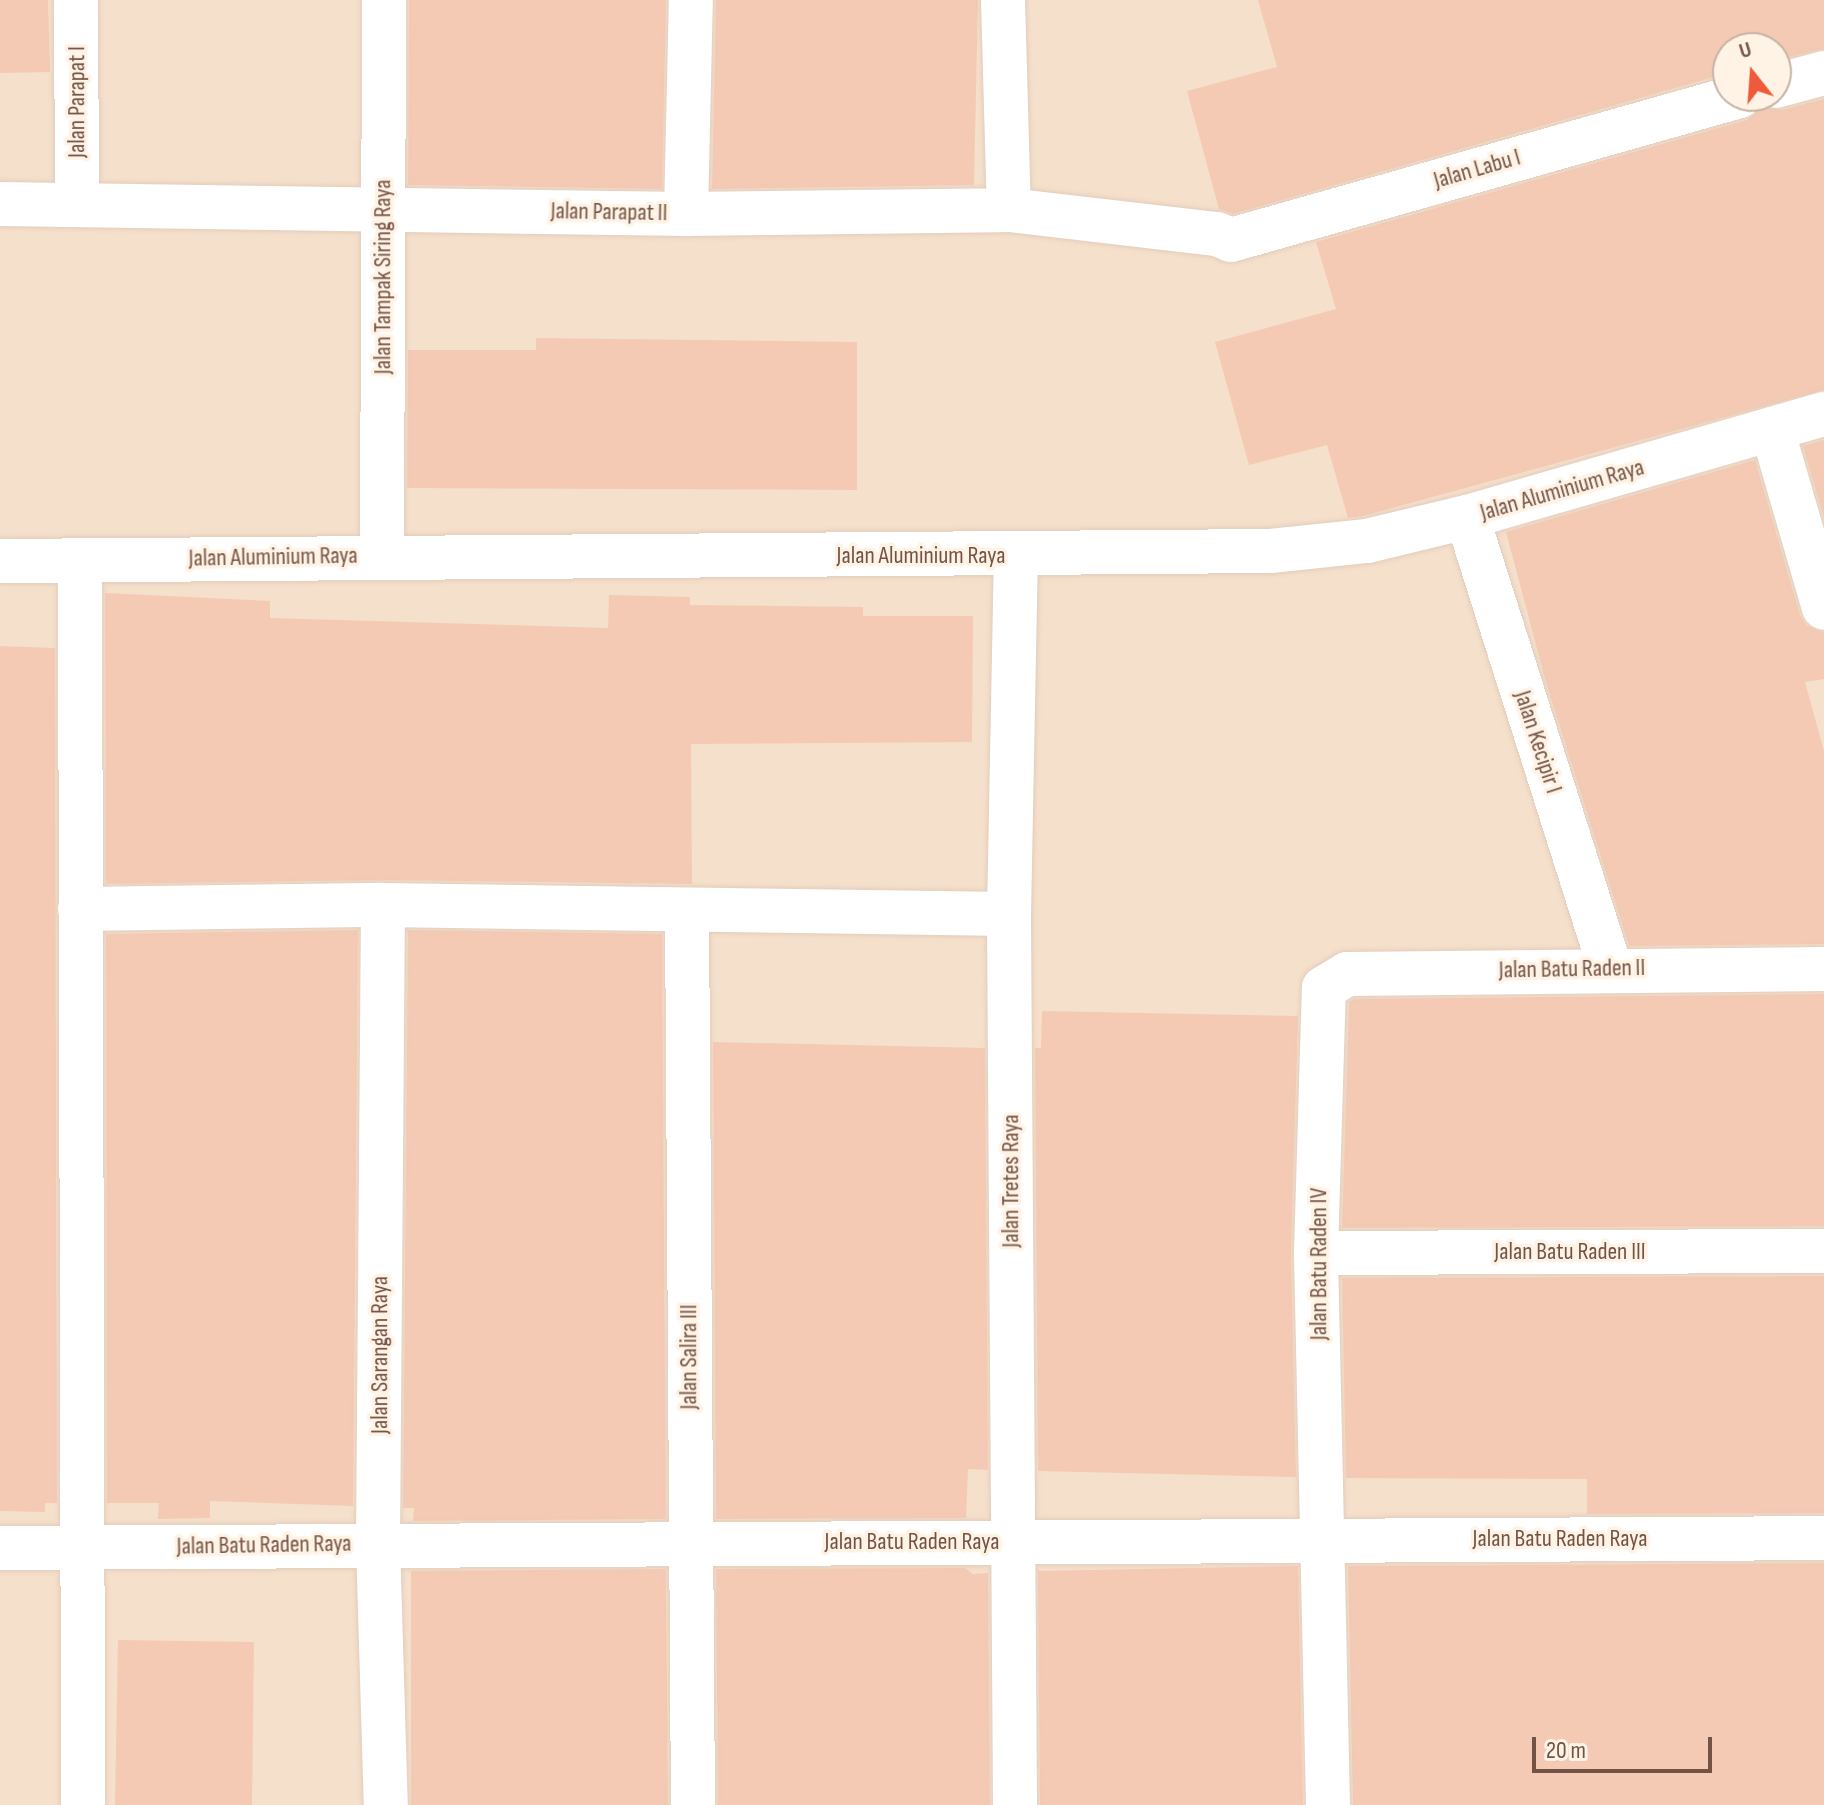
<!DOCTYPE html>
<html>
<head>
<meta charset="utf-8">
<style>
  body { margin:0 }
  #map { position:relative; width:1824px; height:1805px; overflow:hidden; background:#fdefdd; font-family:"Sofia Sans Condensed",sans-serif }
  div>[style] { position:absolute }
  [style*='--x'] { left:calc(var(--x)*1px); top:calc(var(--y)*1px); width:calc(var(--w)*1px); rotate:calc(var(--a)*1deg) }
  .residential>* { inset:0; background:#f5e0cb }
  .building>* { inset:0; background:#f4cab4 }
  .roads { filter:drop-shadow(0 0 2px #e3ccbc) drop-shadow(0 0 2px #e3ccbc) }
  .street>* { height:44px; margin:-22px; padding:0 22px; transform-origin:22px; border-radius:22px; background:#fff }
  .secondary>* { height:44px; margin:-22px; padding:0 22px; transform-origin:22px; border-radius:22px; background:#fff }
  span { translate:-50% -50%; white-space:nowrap; text-align:center; line-height:1.15; -webkit-text-stroke:7px #fff3e5; paint-order:stroke }
  .street-label { font-size:24px; color:#745345 }
  .north { position:absolute; left:1712px; top:32px; width:80px; height:80px; box-sizing:border-box; background:#fff3e5; border:2px solid #c7b3a5; border-radius:50%; rotate:343deg; font-size:22px; font-weight:700; line-height:32px; text-align:center; color:#745345 }
  .north::after { content:''; display:block; margin:auto; width:28px; height:36px; background:#ef5a3b; clip-path:polygon(50% 0,100% 100%,50% 72%,0 100%) }
  .scale { position:absolute; left:1532px; top:1737px; width:180px; height:36px; box-sizing:border-box; border:4px solid #745345; border-top:0; padding-left:10px; font-size:24px; line-height:28px; white-space:nowrap; color:#745345; -webkit-text-stroke:6px #fff3e5; paint-order:stroke }
</style>
</head>
<body>
<div id="map">
  <div class="residential">
    <div style="clip-path:polygon(evenodd,0 0,1824px 0,1824px 1805px,0 1805px,0 0,1728px 48px,1776px 48px,1776px 96px,1728px 96px,1728px 48px)"></div>
  </div>
  <div class="building">
    <div style="clip-path:polygon(0 0,48px 0,50px 72px,0 73px)"></div>
    <div style="clip-path:polygon(409px 0,666px 0,662px 189px,408px 185px)"></div>
    <div style="clip-path:polygon(716px 0,978px 0,974px 185px,712px 189px)"></div>
    <div style="clip-path:polygon(1258px 0,1824px 0,1824px 49px,1776px 60px,1776px 48px,1728px 48px,1728px 73px,1233px 214px,1219px 209px,1187px 91px,1277px 67px)"></div>
    <div style="clip-path:polygon(1824px 99px,1824px 390px,1363px 516px,1348px 518px,1327px 445px,1249px 465px,1215px 342px,1336px 309px,1316px 242px,1747px 120px,1762px 106px,1782px 110px)"></div>
    <div style="clip-path:polygon(536px 338px,857px 342px,857px 490px,407px 488px,408px 350px,536px 350px)"></div>
    <div style="clip-path:polygon(1824px 440px,1824px 518px,1803px 446px)"></div>
    <div style="clip-path:polygon(1755px 460px,1800px 615px,1807px 626px,1824px 632px,1824px 679px,1805px 682px,1824px 751px,1824px 944px,1629px 946px,1545px 679px,1506px 532px)"></div>
    <div style="clip-path:polygon(105px 593px,270px 601px,270px 618px,608px 628px,609px 595px,690px 597px,690px 605px,863px 607px,863px 616px,973px 616px,972px 742px,691px 744px,692px 884px,383px 880px,106px 884px)"></div>
    <div style="clip-path:polygon(0 646px,55px 648px,57px 1503px,45px 1503px,45px 1512px,0 1511px)"></div>
    <div style="clip-path:polygon(358px 930px,353px 1506px,210px 1501px,210px 1518px,158px 1519px,159px 1503px,107px 1503px,106px 934px)"></div>
    <div style="clip-path:polygon(408px 930px,662px 934px,666px 1519px,413px 1521px,414px 1508px,403px 1508px)"></div>
    <div style="clip-path:polygon(1824px 994px,1824px 1226px,1342px 1228px,1349px 1002px,1354px 999px)"></div>
    <div style="clip-path:polygon(1042px 1011px,1298px 1016px,1291px 1253px,1296px 1477px,1038px 1471px,1035px 1048px,1041px 1048px)"></div>
    <div style="clip-path:polygon(713px 1042px,985px 1048px,988px 1470px,968px 1469px,966px 1518px,716px 1519px)"></div>
    <div style="clip-path:polygon(1824px 1276px,1824px 1513px,1587px 1514px,1587px 1479px,1346px 1478px,1342px 1278px)"></div>
    <div style="clip-path:polygon(1824px 1563px,1824px 1805px,1353px 1805px,1348px 1566px)"></div>
    <div style="clip-path:polygon(1298px 1566px,1303px 1805px,1040px 1805px,1038px 1571px)"></div>
    <div style="clip-path:polygon(965px 1568px,973px 1574px,988px 1573px,990px 1805px,718px 1805px,716px 1569px)"></div>
    <div style="clip-path:polygon(666px 1569px,668px 1805px,411px 1805px,411px 1571px)"></div>
    <div style="clip-path:polygon(118px 1640px,254px 1642px,252px 1805px,115px 1805px)"></div>
  </div>
  <div class="roads">
    <div class="street">
      <div style="--x:76;--y:0;--w:204;--a:89.7"></div>
      <div style="--x:1003;--y:0;--w:210;--a:88.4"></div>
      <div style="--x:1776;--y:86;--w:50;--a:-15.2"></div>
      <div style="--x:0;--y:204;--w:686;--a:0.84"></div>
      <div style="--x:686;--y:214;--w:323;--a:-0.7"></div>
      <div style="--x:1009;--y:210;--w:209;--a:6.6"></div>
      <div style="--x:1217;--y:234;--w:15;--a:23"></div>
      <div style="--x:1231;--y:240;--w:529;--a:-15.8"></div>
      <div style="--x:686;--y:214;--w:214;--a:-88.7"></div>
      <div style="--x:1772;--y:429;--w:186;--a:73.8"></div>
      <div style="--x:1467;--y:517;--w:473;--a:72.4"></div>
      <div style="--x:382;--y:555;--w:555;--a:-89.79"></div>
      <div style="--x:80;--y:561;--w:1244;--a:89.86"></div>
      <div style="--x:383;--y:905;--w:638;--a:90.45"></div>
      <div style="--x:378;--y:1543;--w:262;--a:88.3"></div>
      <div style="--x:80;--y:909;--w:303;--a:-0.8"></div>
      <div style="--x:383;--y:905;--w:626;--a:0.82"></div>
      <div style="--x:687;--y:910;--w:895;--a:89.62"></div>
      <div style="--x:1316;--y:1253;--w:508;--a:-0.23"></div>
      <div style="--x:0;--y:1548;--w:1824;--a:-0.31"></div>
      <div style="--x:1015;--y:1805;--w:891;--a:-90.39"></div>
      <div style="--x:1009;--y:914;--w:358;--a:-88.9"></div>
      <div style="--x:1328;--y:1805;--w:552;--a:-91.25"></div>
      <div style="--x:1316;--y:1253;--w:265;--a:-88.3"></div>
      <div style="--x:1324;--y:988;--w:27;--a:-31"></div>
      <div style="--x:1347;--y:974;--w:477;--a:-0.6"></div>
    </div>
    <div class="secondary">
      <div style="--x:0;--y:561;--w:1270;--a:-0.45"></div>
      <div style="--x:1270;--y:551;--w:98;--a:-5.9"></div>
      <div style="--x:1367;--y:541;--w:103;--a:-13.5"></div>
      <div style="--x:1467;--y:517;--w:372;--a:-16.1"></div>
    </div>
  </div>
  <div class="street-label">
    <span style="left:77px;top:102px;rotate:-90deg">Jalan Parapat I</span>
    <span style="left:1477px;top:169px;rotate:-16deg">Jalan Labu I</span>
    <span style="left:609px;top:212px;rotate:1deg">Jalan Parapat II</span>
    <span style="left:383px;top:277px;rotate:-90deg">Jalan Tampak Siring Raya</span>
    <span style="left:1562px;top:490px;rotate:-16deg">Jalan Aluminium Raya</span>
    <span style="left:921px;top:556px">Jalan Aluminium Raya</span>
    <span style="left:273px;top:557px;rotate:-1deg">Jalan Aluminium Raya</span>
    <span style="left:1538px;top:742px;rotate:72deg">Jalan Kecipir I</span>
    <span style="left:1572px;top:969px;rotate:-1deg">Jalan Batu Raden II</span>
    <span style="left:1011px;top:1181px;rotate:-90deg">Jalan Tretes Raya</span>
    <span style="left:1570px;top:1252px">Jalan Batu Raden III</span>
    <span style="left:1319px;top:1264px;rotate:-90deg">Jalan Batu Raden IV</span>
    <span style="left:380px;top:1355px;rotate:-90deg">Jalan Sarangan Raya</span>
    <span style="left:689px;top:1357px;rotate:-90deg">Jalan Salira III</span>
    <span style="left:1560px;top:1539px">Jalan Batu Raden Raya</span>
    <span style="left:912px;top:1542px">Jalan Batu Raden Raya</span>
    <span style="left:264px;top:1545px;rotate:-1deg">Jalan Batu Raden Raya</span>
  </div>
  <div class="north">U</div>
  <div class="scale">20 m</div>
</div>
</body>
</html>
